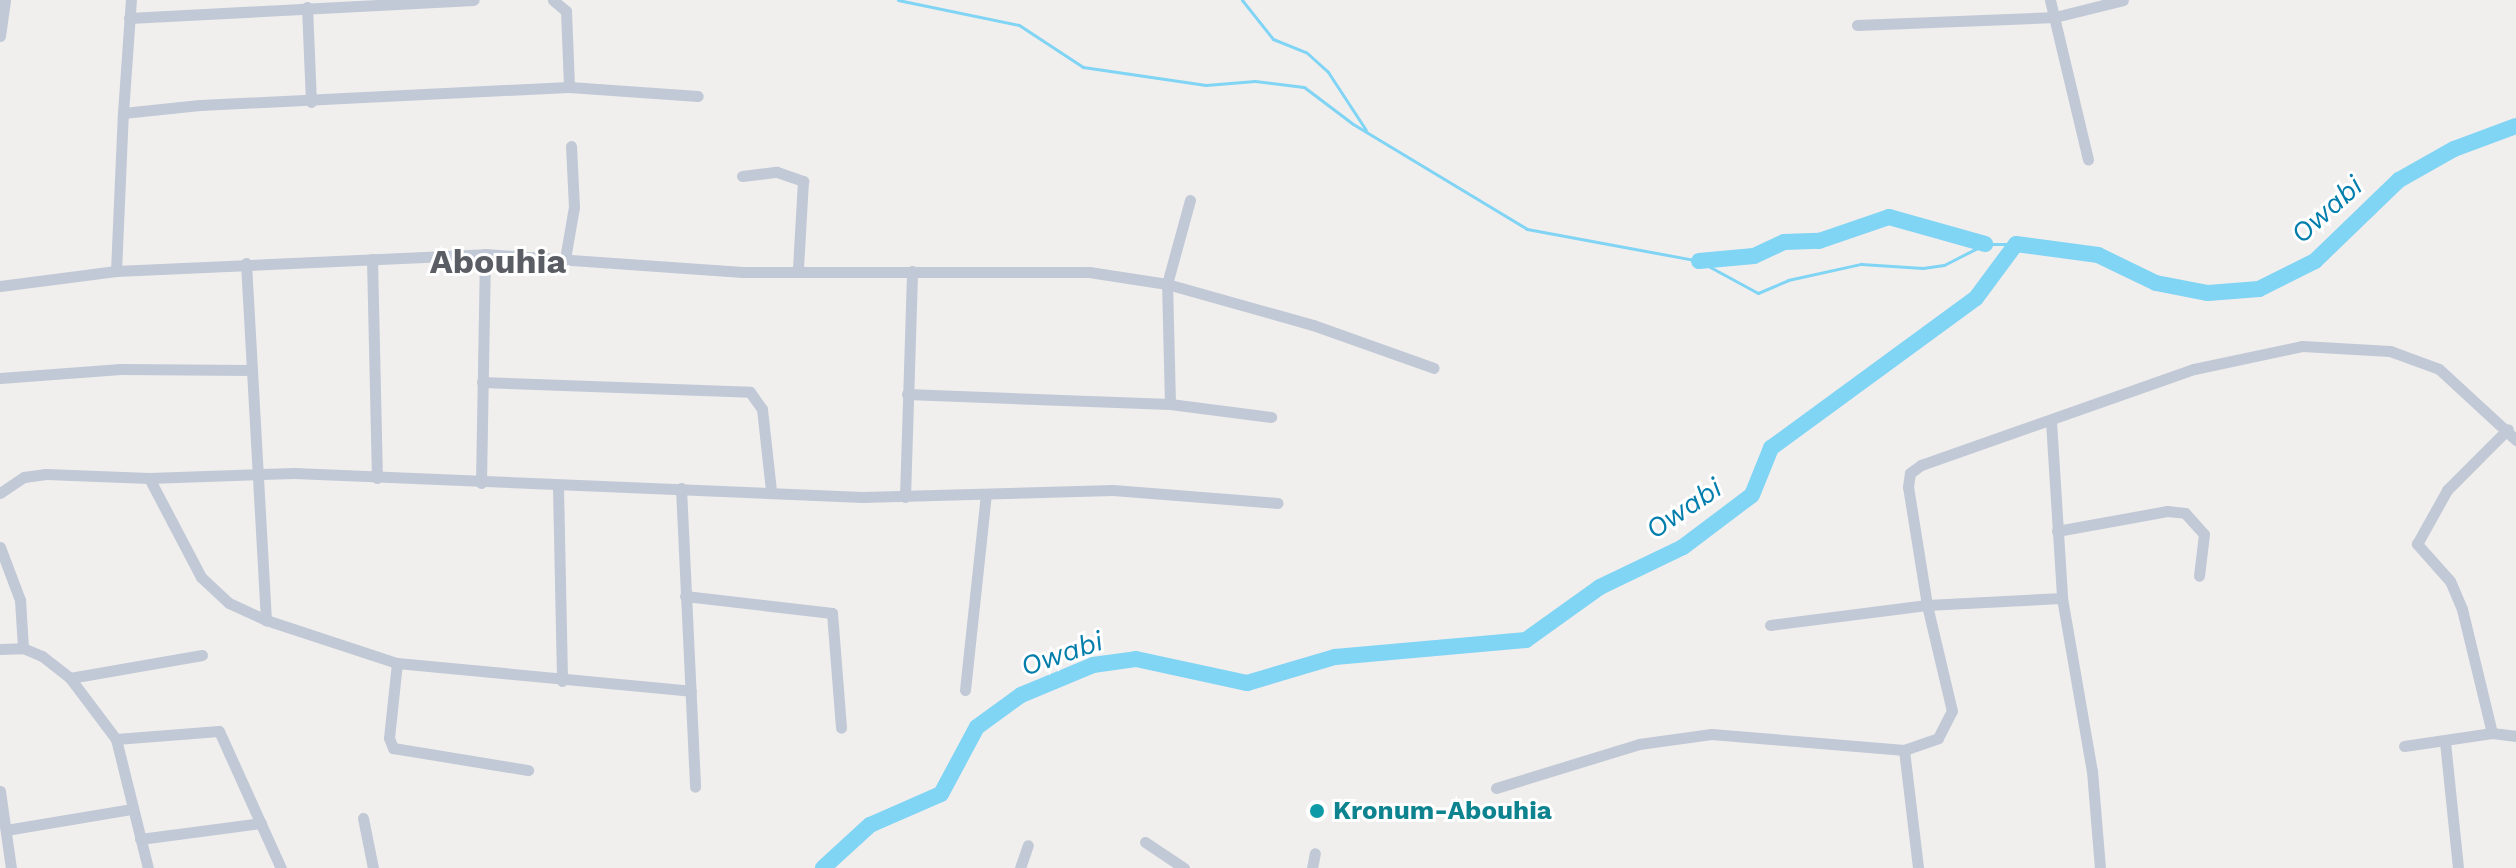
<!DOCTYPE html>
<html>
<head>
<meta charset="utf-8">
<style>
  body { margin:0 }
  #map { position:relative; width:2516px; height:868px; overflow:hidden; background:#f1eeee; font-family:"Work Sans",sans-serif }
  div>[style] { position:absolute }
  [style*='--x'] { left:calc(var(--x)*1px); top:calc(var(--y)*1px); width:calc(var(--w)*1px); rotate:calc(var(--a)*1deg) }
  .stream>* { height:3px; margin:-1.5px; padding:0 1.5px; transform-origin:1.5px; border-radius:1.5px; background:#80d4f4 }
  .river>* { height:16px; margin:-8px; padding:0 8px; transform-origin:8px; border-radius:8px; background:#80d4f4 }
  .minor>* { height:11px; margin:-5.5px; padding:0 5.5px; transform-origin:5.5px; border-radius:5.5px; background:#c0c9d5 }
  .dots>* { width:22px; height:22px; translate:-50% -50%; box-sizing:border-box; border:4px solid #fff; border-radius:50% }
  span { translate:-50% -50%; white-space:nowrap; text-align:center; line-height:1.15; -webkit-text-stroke:6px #fff; paint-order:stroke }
  .culture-label { font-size:26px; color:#0d838f; font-weight:700 }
  .left { translate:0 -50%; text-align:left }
  .water-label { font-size:28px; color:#017dac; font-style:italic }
  .district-label { font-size:34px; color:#5a5e64; font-weight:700 }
</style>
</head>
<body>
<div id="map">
  <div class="stream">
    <div style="--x:898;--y:0;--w:124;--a:11.7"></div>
    <div style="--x:1019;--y:25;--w:77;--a:33.3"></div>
    <div style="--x:1083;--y:67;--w:124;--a:8.3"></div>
    <div style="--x:1206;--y:85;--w:49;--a:-4.7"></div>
    <div style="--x:1255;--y:81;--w:49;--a:7"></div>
    <div style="--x:1304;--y:87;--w:61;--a:37.1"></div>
    <div style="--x:1353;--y:124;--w:203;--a:31.1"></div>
    <div style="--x:1527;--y:229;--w:175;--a:10.5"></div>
    <div style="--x:1699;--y:261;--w:67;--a:28.5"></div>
    <div style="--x:1758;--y:293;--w:33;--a:-23"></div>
    <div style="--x:1788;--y:280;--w:75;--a:-12.4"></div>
    <div style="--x:1861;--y:264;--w:62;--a:3.7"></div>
    <div style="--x:1923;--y:268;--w:21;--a:-8"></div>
    <div style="--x:1944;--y:265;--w:46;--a:-27.1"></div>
    <div style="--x:1985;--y:244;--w:31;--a:0"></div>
    <div style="--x:1242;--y:0;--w:50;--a:51.5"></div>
    <div style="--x:1273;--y:39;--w:35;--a:22"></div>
    <div style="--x:1306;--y:52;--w:30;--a:42"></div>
    <div style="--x:1328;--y:72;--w:69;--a:56.8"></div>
  </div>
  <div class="river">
    <div style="--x:1699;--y:261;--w:55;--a:-5.2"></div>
    <div style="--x:1754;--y:256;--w:33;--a:-25"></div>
    <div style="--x:1784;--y:242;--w:35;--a:-2"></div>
    <div style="--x:1819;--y:241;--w:74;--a:-18.9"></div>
    <div style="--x:1889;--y:217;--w:100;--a:15.7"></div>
    <div style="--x:823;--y:868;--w:64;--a:-42.5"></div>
    <div style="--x:870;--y:825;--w:77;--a:-23.6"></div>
    <div style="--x:941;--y:794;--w:76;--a:-61.8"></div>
    <div style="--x:977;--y:727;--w:54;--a:-36"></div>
    <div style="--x:1021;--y:695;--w:78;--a:-22.6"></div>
    <div style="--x:1093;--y:665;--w:43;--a:-7.9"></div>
    <div style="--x:1136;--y:659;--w:114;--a:12.2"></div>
    <div style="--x:1247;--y:683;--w:92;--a:-16.5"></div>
    <div style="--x:1335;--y:657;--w:192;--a:-5.1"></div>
    <div style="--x:1526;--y:640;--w:91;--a:-35.6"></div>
    <div style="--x:1600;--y:587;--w:92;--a:-25.7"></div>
    <div style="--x:1683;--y:547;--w:86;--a:-37"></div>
    <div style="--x:1752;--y:495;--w:51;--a:-68"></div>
    <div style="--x:1771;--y:448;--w:254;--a:-36.2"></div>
    <div style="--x:1976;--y:298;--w:67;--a:-53.5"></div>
    <div style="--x:2016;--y:244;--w:83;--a:7.6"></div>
    <div style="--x:2098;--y:255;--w:64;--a:25.8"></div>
    <div style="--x:2156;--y:283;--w:53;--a:10.9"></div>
    <div style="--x:2208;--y:293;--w:51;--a:-4.5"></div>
    <div style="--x:2259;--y:289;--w:63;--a:-26.6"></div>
    <div style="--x:2315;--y:261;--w:117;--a:-44"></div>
    <div style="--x:2399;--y:180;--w:63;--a:-29.4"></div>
    <div style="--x:2454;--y:149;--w:66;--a:-20.4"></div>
  </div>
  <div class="minor">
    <div style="--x:553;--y:0;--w:17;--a:40"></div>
    <div style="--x:566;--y:11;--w:76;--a:87.7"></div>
    <div style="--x:2050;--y:0;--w:164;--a:76.6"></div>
    <div style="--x:307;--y:7;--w:95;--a:87.6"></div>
    <div style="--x:129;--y:18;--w:345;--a:-3"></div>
    <div style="--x:1857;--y:25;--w:198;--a:-2.3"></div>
    <div style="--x:2055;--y:17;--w:70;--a:-14"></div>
    <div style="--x:0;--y:36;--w:36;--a:-82"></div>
    <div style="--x:123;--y:113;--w:113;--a:-86"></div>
    <div style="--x:742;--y:176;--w:35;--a:-7"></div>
    <div style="--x:777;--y:172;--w:28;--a:19"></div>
    <div style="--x:803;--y:181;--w:88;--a:93.3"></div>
    <div style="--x:372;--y:259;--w:219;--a:88.7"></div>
    <div style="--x:565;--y:259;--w:53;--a:-80.2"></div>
    <div style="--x:574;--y:207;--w:61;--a:-92.8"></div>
    <div style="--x:246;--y:263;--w:358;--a:86.8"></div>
    <div style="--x:116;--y:271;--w:158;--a:-87.5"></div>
    <div style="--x:123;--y:113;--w:77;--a:-5.9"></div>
    <div style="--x:200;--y:105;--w:369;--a:-2.8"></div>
    <div style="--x:569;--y:87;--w:129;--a:4"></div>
    <div style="--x:0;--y:286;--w:117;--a:-7.4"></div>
    <div style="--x:116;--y:271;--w:369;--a:-2.6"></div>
    <div style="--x:485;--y:254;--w:258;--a:4"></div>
    <div style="--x:742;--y:272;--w:347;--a:0"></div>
    <div style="--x:1089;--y:272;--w:79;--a:8.7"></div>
    <div style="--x:1167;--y:284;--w:152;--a:15.7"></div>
    <div style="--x:1313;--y:325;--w:128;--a:19.6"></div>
    <div style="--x:0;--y:378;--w:121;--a:-4.3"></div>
    <div style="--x:121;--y:369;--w:131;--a:0.4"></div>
    <div style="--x:482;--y:382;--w:268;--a:2.1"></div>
    <div style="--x:750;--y:392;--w:21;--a:55"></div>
    <div style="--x:762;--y:409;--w:82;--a:83.7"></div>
    <div style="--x:907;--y:394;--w:263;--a:2.2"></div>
    <div style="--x:1170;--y:404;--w:102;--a:7.3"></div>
    <div style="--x:1170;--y:404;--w:120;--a:-91.4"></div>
    <div style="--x:1167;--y:284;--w:87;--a:-74.7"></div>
    <div style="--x:2051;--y:421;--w:177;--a:86.4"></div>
    <div style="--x:2062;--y:598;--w:176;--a:80.2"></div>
    <div style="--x:2092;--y:771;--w:97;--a:85.3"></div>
    <div style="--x:149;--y:478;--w:112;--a:62.3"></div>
    <div style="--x:201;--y:577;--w:38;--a:43"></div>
    <div style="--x:229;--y:603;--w:41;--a:24.7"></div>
    <div style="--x:266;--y:620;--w:138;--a:18.2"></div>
    <div style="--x:397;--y:663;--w:295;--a:5.4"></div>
    <div style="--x:481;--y:483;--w:229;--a:-89"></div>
    <div style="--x:558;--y:487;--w:194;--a:88.8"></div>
    <div style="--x:681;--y:488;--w:299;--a:87.3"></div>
    <div style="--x:0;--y:493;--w:29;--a:-34"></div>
    <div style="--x:24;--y:477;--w:22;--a:-8"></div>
    <div style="--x:46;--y:474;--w:103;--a:2.2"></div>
    <div style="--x:149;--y:478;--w:145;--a:-2"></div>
    <div style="--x:294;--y:473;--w:569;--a:2.42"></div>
    <div style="--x:862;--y:497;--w:251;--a:-1.6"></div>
    <div style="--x:1113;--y:490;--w:165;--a:4.5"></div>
    <div style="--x:905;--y:497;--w:226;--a:-88.2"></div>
    <div style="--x:2057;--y:531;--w:112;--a:-10.3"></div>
    <div style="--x:2167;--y:511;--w:18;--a:6"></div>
    <div style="--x:2185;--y:513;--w:28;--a:48"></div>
    <div style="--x:2204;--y:534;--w:42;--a:96.8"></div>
    <div style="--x:0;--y:547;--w:57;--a:69.3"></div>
    <div style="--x:20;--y:600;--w:48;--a:86.4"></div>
    <div style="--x:685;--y:596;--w:148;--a:6.6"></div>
    <div style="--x:832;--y:613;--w:115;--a:85.5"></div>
    <div style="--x:1770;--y:625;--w:158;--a:-7.3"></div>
    <div style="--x:1927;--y:605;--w:135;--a:-3"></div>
    <div style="--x:0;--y:649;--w:23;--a:-2"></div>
    <div style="--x:23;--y:648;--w:21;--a:23"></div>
    <div style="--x:42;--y:656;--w:36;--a:38"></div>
    <div style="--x:70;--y:678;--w:76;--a:53"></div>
    <div style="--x:116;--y:739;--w:133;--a:76.1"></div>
    <div style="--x:397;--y:663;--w:75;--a:96.1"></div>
    <div style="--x:389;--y:738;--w:11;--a:68"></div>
    <div style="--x:393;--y:748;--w:137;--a:9.3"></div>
    <div style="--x:70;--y:678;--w:134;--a:-9.9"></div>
    <div style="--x:965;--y:690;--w:196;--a:-83.9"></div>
    <div style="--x:2492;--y:733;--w:128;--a:-103.6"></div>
    <div style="--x:2462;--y:609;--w:30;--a:-113"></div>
    <div style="--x:2450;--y:581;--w:50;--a:-131.7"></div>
    <div style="--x:2417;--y:544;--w:62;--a:-60.9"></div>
    <div style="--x:2447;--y:490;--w:86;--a:-45"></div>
    <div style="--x:116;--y:739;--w:103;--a:-4.4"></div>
    <div style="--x:219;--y:731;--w:150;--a:65.7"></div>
    <div style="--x:2445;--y:742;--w:127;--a:84.1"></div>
    <div style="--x:2404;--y:746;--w:89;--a:-8.4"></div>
    <div style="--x:2492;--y:733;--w:24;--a:7"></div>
    <div style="--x:1904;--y:750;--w:119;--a:83.2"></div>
    <div style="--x:1496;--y:788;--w:150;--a:-17.1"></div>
    <div style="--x:1639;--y:744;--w:73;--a:-7.9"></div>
    <div style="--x:1711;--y:734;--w:194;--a:4.7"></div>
    <div style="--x:1904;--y:750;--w:36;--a:-19"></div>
    <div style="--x:1938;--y:738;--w:30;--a:-63"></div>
    <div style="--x:1952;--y:711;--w:109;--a:-103.3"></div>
    <div style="--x:1927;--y:605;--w:120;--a:-99.1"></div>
    <div style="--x:1908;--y:487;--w:14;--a:-82"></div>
    <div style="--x:1910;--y:473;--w:14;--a:-36"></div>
    <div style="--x:1921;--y:465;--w:289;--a:-19.4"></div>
    <div style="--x:2194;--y:369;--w:110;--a:-12"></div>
    <div style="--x:2302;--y:346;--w:88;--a:3.3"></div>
    <div style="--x:2390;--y:351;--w:52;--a:20.2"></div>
    <div style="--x:2439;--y:369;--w:105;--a:42.7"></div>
    <div style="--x:0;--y:791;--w:78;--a:81.9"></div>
    <div style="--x:363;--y:818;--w:51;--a:78.7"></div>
    <div style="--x:6;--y:830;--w:128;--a:-9.5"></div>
    <div style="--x:140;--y:839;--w:122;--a:-7.5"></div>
    <div style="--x:1145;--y:842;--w:47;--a:33.7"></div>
    <div style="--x:1020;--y:868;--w:24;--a:-71"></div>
    <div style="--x:1312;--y:868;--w:15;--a:-79"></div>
  </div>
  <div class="dots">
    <div style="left:1317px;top:811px;background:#0f9aa8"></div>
  </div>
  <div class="culture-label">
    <span class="left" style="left:1333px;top:811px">Kronum-Abouhia</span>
  </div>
  <div class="water-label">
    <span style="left:2327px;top:210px;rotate:-42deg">Owabi</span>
    <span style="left:1684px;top:509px;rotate:-34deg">Owabi</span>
    <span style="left:1062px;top:654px;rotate:-19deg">Owabi</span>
  </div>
  <div class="district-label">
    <span style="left:498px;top:262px">Abouhia</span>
  </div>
</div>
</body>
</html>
